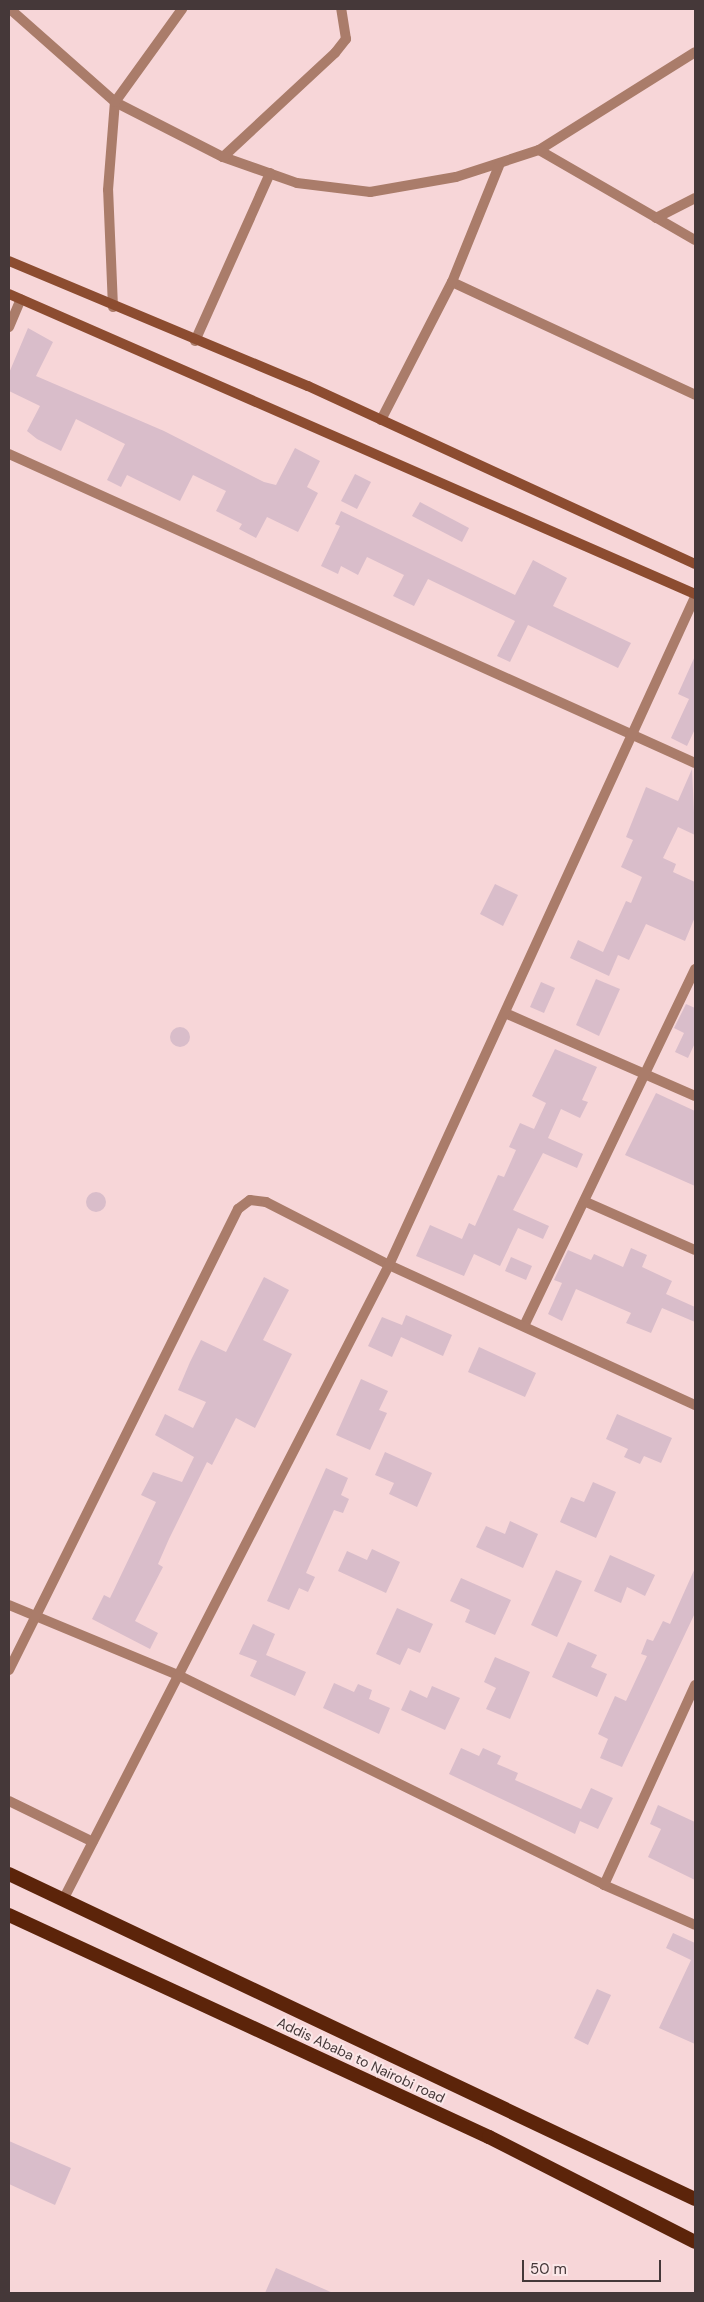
<!DOCTYPE html>
<html>
<head>
<meta charset="utf-8">
<style>
  body { margin:0 }
  #map { position:relative; width:704px; height:2302px; overflow:hidden; background:#f7d6d8; font-family:"DM Sans",sans-serif }
  div>[style] { position:absolute }
  [style*='--x'] { left:calc(var(--x)*1px); top:calc(var(--y)*1px); width:calc(var(--w)*1px); rotate:calc(var(--a)*1deg) }
  .building>* { inset:0; background:#d9bdca }
  .round { border-radius:50% }
  .minor>* { height:10px; margin:-5px; padding:0 5px; transform-origin:5px; border-radius:5px; background:#aa7c6a }
  .secondary>* { height:10px; margin:-5px; padding:0 5px; transform-origin:5px; border-radius:5px; background:#8c4c30 }
  .trunk>* { height:14px; margin:-7px; padding:0 7px; transform-origin:7px; border-radius:7px; background:#5c240a }
  span { translate:-50% -50%; white-space:nowrap; text-align:center; line-height:1.15; -webkit-text-stroke:4px #fbe7e8; paint-order:stroke }
  .street-label { font-size:14px; color:#453839 }
  .frame { position:absolute; inset:0; border:10px solid #453839; pointer-events:none }
  .scale { position:absolute; left:522px; top:2260px; width:139px; height:22px; box-sizing:border-box; border:2px solid #453839; border-top:0; padding-left:6px; font-size:15px; line-height:18px; white-space:nowrap; color:#453839; -webkit-text-stroke:4px #fbe7e8; paint-order:stroke }
</style>
</head>
<body>
<div id="map">
  <div class="building">
    <div style="clip-path:polygon(28px 328px,53px 342px,36px 376px,164px 431px,264px 482px,276px 485px,295px 448px,320px 461px,307px 487px,318px 493px,298px 532px,267px 517px,256px 538px,239px 529px,242px 524px,216px 511px,226px 491px,193px 475px,180px 501px,127px 475px,121px 487px,107px 480px,125px 444px,76px 419px,61px 451px,37px 439px,27px 431px,40px 406px,9px 391px,9px 373px)"></div>
    <div style="clip-path:polygon(355px 474px,371px 482px,357px 509px,341px 501px)"></div>
    <div style="clip-path:polygon(420px 502px,469px 528px,462px 542px,412px 516px)"></div>
    <div style="clip-path:polygon(341px 511px,515px 595px,533px 560px,567px 578px,553px 606px,631px 643px,618px 668px,528px 625px,510px 662px,497px 656px,515px 621px,428px 579px,414px 606px,393px 596px,404px 575px,367px 557px,358px 575px,341px 566px,338px 574px,321px 566px,340px 526px,335px 524px)"></div>
    <div style="clip-path:polygon(695px 656px,695px 729px,687px 746px,671px 738px,689px 699px,678px 694px)"></div>
    <div style="clip-path:polygon(692px 769px,695px 835px,678px 827px,663px 858px,676px 864px,673px 872px,695px 882px,695px 917px,685px 941px,646px 924px,629px 960px,618px 955px,609px 976px,570px 958px,578px 940px,603px 952px,626px 901px,631px 903px,642px 877px,621px 867px,633px 840px,626px 837px,646px 787px,678px 801px)"></div>
    <div style="clip-path:polygon(495px 884px,518px 895px,503px 926px,480px 914px)"></div>
    <div style="clip-path:polygon(596px 979px,620px 989px,599px 1036px,576px 1025px)"></div>
    <div style="clip-path:polygon(541px 982px,555px 988px,544px 1013px,530px 1007px)"></div>
    <div style="clip-path:polygon(686px 1004px,695px 1008px,695px 1043px,688px 1058px,675px 1052px,684px 1033px,674px 1028px)"></div>
    <div class="round" style="left:170px;top:1027px;width:20px;height:20px"></div>
    <div style="clip-path:polygon(555px 1049px,597px 1067px,582px 1100px,588px 1102px,580px 1118px,561px 1109px,548px 1138px,583px 1154px,577px 1168px,543px 1153px,513px 1210px,549px 1226px,543px 1239px,518px 1228px,500px 1266px,474px 1254px,464px 1276px,416px 1256px,430px 1225px,462px 1239px,469px 1223px,475px 1226px,498px 1175px,504px 1177px,516px 1150px,509px 1147px,520px 1123px,534px 1129px,546px 1103px,532px 1096px)"></div>
    <div style="clip-path:polygon(656px 1093px,695px 1111px,695px 1186px,625px 1155px)"></div>
    <div class="round" style="left:86px;top:1192px;width:20px;height:20px"></div>
    <div style="clip-path:polygon(631px 1248px,647px 1255px,642px 1267px,672px 1281px,666px 1294px,695px 1307px,695px 1322px,662px 1308px,651px 1333px,626px 1323px,631px 1313px,576px 1289px,562px 1321px,548px 1314px,562px 1283px,554px 1280px,568px 1250px,591px 1260px,594px 1254px,623px 1267px)"></div>
    <div style="clip-path:polygon(511px 1257px,532px 1266px,526px 1280px,505px 1271px)"></div>
    <div style="clip-path:polygon(264px 1277px,289px 1290px,263px 1340px,292px 1354px,255px 1428px,236px 1418px,212px 1465px,207px 1462px,169px 1539px,158px 1564px,163px 1567px,135px 1621px,158px 1633px,150px 1649px,92px 1619px,104px 1595px,110px 1598px,156px 1502px,141px 1495px,153px 1472px,182px 1482px,194px 1457px,155px 1435px,165px 1414px,193px 1428px,206px 1402px,178px 1390px,190px 1362px,201px 1340px,226px 1352px)"></div>
    <div style="clip-path:polygon(406px 1315px,452px 1335px,443px 1356px,401px 1337px,392px 1357px,368px 1346px,382px 1317px,402px 1325px)"></div>
    <div style="clip-path:polygon(479px 1347px,536px 1373px,525px 1397px,468px 1372px)"></div>
    <div style="clip-path:polygon(361px 1379px,388px 1391px,379px 1410px,387px 1413px,370px 1450px,336px 1435px)"></div>
    <div style="clip-path:polygon(617px 1414px,672px 1438px,661px 1463px,644px 1456px,640px 1464px,624px 1457px,628px 1449px,606px 1439px)"></div>
    <div style="clip-path:polygon(385px 1452px,432px 1473px,417px 1507px,389px 1494px,394px 1483px,375px 1475px)"></div>
    <div style="clip-path:polygon(326px 1468px,348px 1478px,341px 1495px,349px 1499px,343px 1513px,334px 1510px,306px 1573px,315px 1577px,308px 1592px,299px 1588px,289px 1610px,267px 1601px)"></div>
    <div style="clip-path:polygon(593px 1482px,616px 1492px,596px 1538px,560px 1522px,571px 1497px,584px 1502px)"></div>
    <div style="clip-path:polygon(510px 1521px,538px 1534px,523px 1568px,476px 1547px,486px 1526px,505px 1534px)"></div>
    <div style="clip-path:polygon(372px 1549px,400px 1562px,386px 1593px,338px 1571px,347px 1551px,367px 1560px)"></div>
    <div style="clip-path:polygon(610px 1555px,655px 1575px,645px 1596px,627px 1587px,621px 1603px,594px 1591px)"></div>
    <div style="clip-path:polygon(695px 1568px,695px 1613px,622px 1767px,600px 1758px,608px 1739px,598px 1734px,615px 1696px,626px 1701px,647px 1656px,641px 1654px,647px 1639px,653px 1641px,663px 1621px,670px 1624px)"></div>
    <div style="clip-path:polygon(556px 1570px,582px 1581px,557px 1637px,531px 1625px)"></div>
    <div style="clip-path:polygon(461px 1578px,511px 1600px,495px 1635px,465px 1622px,470px 1610px,450px 1601px)"></div>
    <div style="clip-path:polygon(397px 1608px,433px 1624px,420px 1653px,408px 1648px,400px 1665px,376px 1654px)"></div>
    <div style="clip-path:polygon(253px 1624px,275px 1634px,266px 1655px,306px 1672px,295px 1696px,250px 1676px,257px 1661px,239px 1654px)"></div>
    <div style="clip-path:polygon(568px 1642px,597px 1655px,591px 1667px,607px 1674px,597px 1697px,552px 1677px)"></div>
    <div style="clip-path:polygon(495px 1657px,530px 1672px,510px 1719px,486px 1709px,496px 1688px,484px 1682px)"></div>
    <div style="clip-path:polygon(334px 1683px,354px 1692px,358px 1684px,372px 1690px,369px 1699px,390px 1708px,379px 1734px,323px 1708px)"></div>
    <div style="clip-path:polygon(432px 1686px,460px 1698px,445px 1730px,401px 1710px,410px 1690px,427px 1698px)"></div>
    <div style="clip-path:polygon(461px 1748px,479px 1756px,483px 1748px,501px 1756px,497px 1764px,518px 1773px,515px 1780px,581px 1809px,591px 1788px,613px 1798px,598px 1829px,580px 1821px,575px 1834px,449px 1774px)"></div>
    <div style="clip-path:polygon(658px 1805px,695px 1822px,695px 1880px,648px 1857px,661px 1829px,650px 1824px)"></div>
    <div style="clip-path:polygon(673px 1933px,695px 1943px,695px 2044px,659px 2028px,691px 1960px,666px 1948px)"></div>
    <div style="clip-path:polygon(597px 1989px,611px 1995px,588px 2045px,574px 2038px)"></div>
    <div style="clip-path:polygon(9px 2141px,71px 2168px,55px 2205px,9px 2184px)"></div>
    <div style="clip-path:polygon(276px 2268px,333px 2293px,265px 2293px)"></div>
  </div>
  <div class="minor">
    <div style="--x:10;--y:9;--w:140;--a:41.5"></div>
    <div style="--x:115;--y:102;--w:121;--a:27"></div>
    <div style="--x:223;--y:157;--w:78;--a:19.4"></div>
    <div style="--x:297;--y:183;--w:74;--a:7"></div>
    <div style="--x:370;--y:192;--w:87;--a:-9.9"></div>
    <div style="--x:456;--y:177;--w:87;--a:-18"></div>
    <div style="--x:539;--y:150;--w:184;--a:-32.1"></div>
    <div style="--x:539;--y:150;--w:180;--a:30"></div>
    <div style="--x:223;--y:157;--w:153;--a:-42.9"></div>
    <div style="--x:335;--y:53;--w:18;--a:-52"></div>
    <div style="--x:346;--y:39;--w:30;--a:-99"></div>
    <div style="--x:656;--y:218;--w:44;--a:-27.1"></div>
    <div style="--x:452;--y:282;--w:268;--a:24.9"></div>
    <div style="--x:113;--y:307;--w:117;--a:-92.4"></div>
    <div style="--x:108;--y:190;--w:88;--a:-85.5"></div>
    <div style="--x:115;--y:102;--w:115;--a:-54.2"></div>
    <div style="--x:9;--y:327;--w:30;--a:-67"></div>
    <div style="--x:195;--y:341;--w:184;--a:-65.9"></div>
    <div style="--x:381;--y:420;--w:155;--a:-62.8"></div>
    <div style="--x:452;--y:282;--w:128;--a:-68"></div>
    <div style="--x:9;--y:454;--w:752;--a:24.25"></div>
    <div style="--x:505;--y:1013;--w:207;--a:23.6"></div>
    <div style="--x:586;--y:1202;--w:119;--a:23.8"></div>
    <div style="--x:524;--y:1326;--w:396;--a:-64.4"></div>
    <div style="--x:9;--y:1605;--w:185;--a:22.5"></div>
    <div style="--x:180;--y:1676;--w:473;--a:26.2"></div>
    <div style="--x:604;--y:1885;--w:99;--a:23.7"></div>
    <div style="--x:9;--y:1670;--w:515;--a:-63.58"></div>
    <div style="--x:238;--y:1209;--w:15;--a:-37"></div>
    <div style="--x:250;--y:1200;--w:16;--a:7"></div>
    <div style="--x:266;--y:1202;--w:138;--a:27.1"></div>
    <div style="--x:389;--y:1265;--w:337;--a:24.6"></div>
    <div style="--x:9;--y:1801;--w:93;--a:26"></div>
    <div style="--x:604;--y:1885;--w:220;--a:-65.5"></div>
    <div style="--x:63;--y:1900;--w:714;--a:-62.82"></div>
    <div style="--x:389;--y:1265;--w:735;--a:-65.39"></div>
  </div>
  <div class="secondary">
    <div style="--x:9;--y:261;--w:324;--a:22.7"></div>
    <div style="--x:308;--y:386;--w:426;--a:24.7"></div>
    <div style="--x:9;--y:294;--w:749;--a:23.62"></div>
  </div>
  <div class="trunk">
    <div style="--x:9;--y:1874;--w:759;--a:25.35"></div>
    <div style="--x:9;--y:1915;--w:529;--a:24.82"></div>
    <div style="--x:489;--y:2137;--w:231;--a:27"></div>
  </div>
  <div class="street-label">
    <span style="left:361px;top:2060px;rotate:25deg">Addis Ababa to Nairobi road</span>
  </div>
  <div class="frame"></div>
  <div class="scale">50 m</div>
</div>
</body>
</html>
